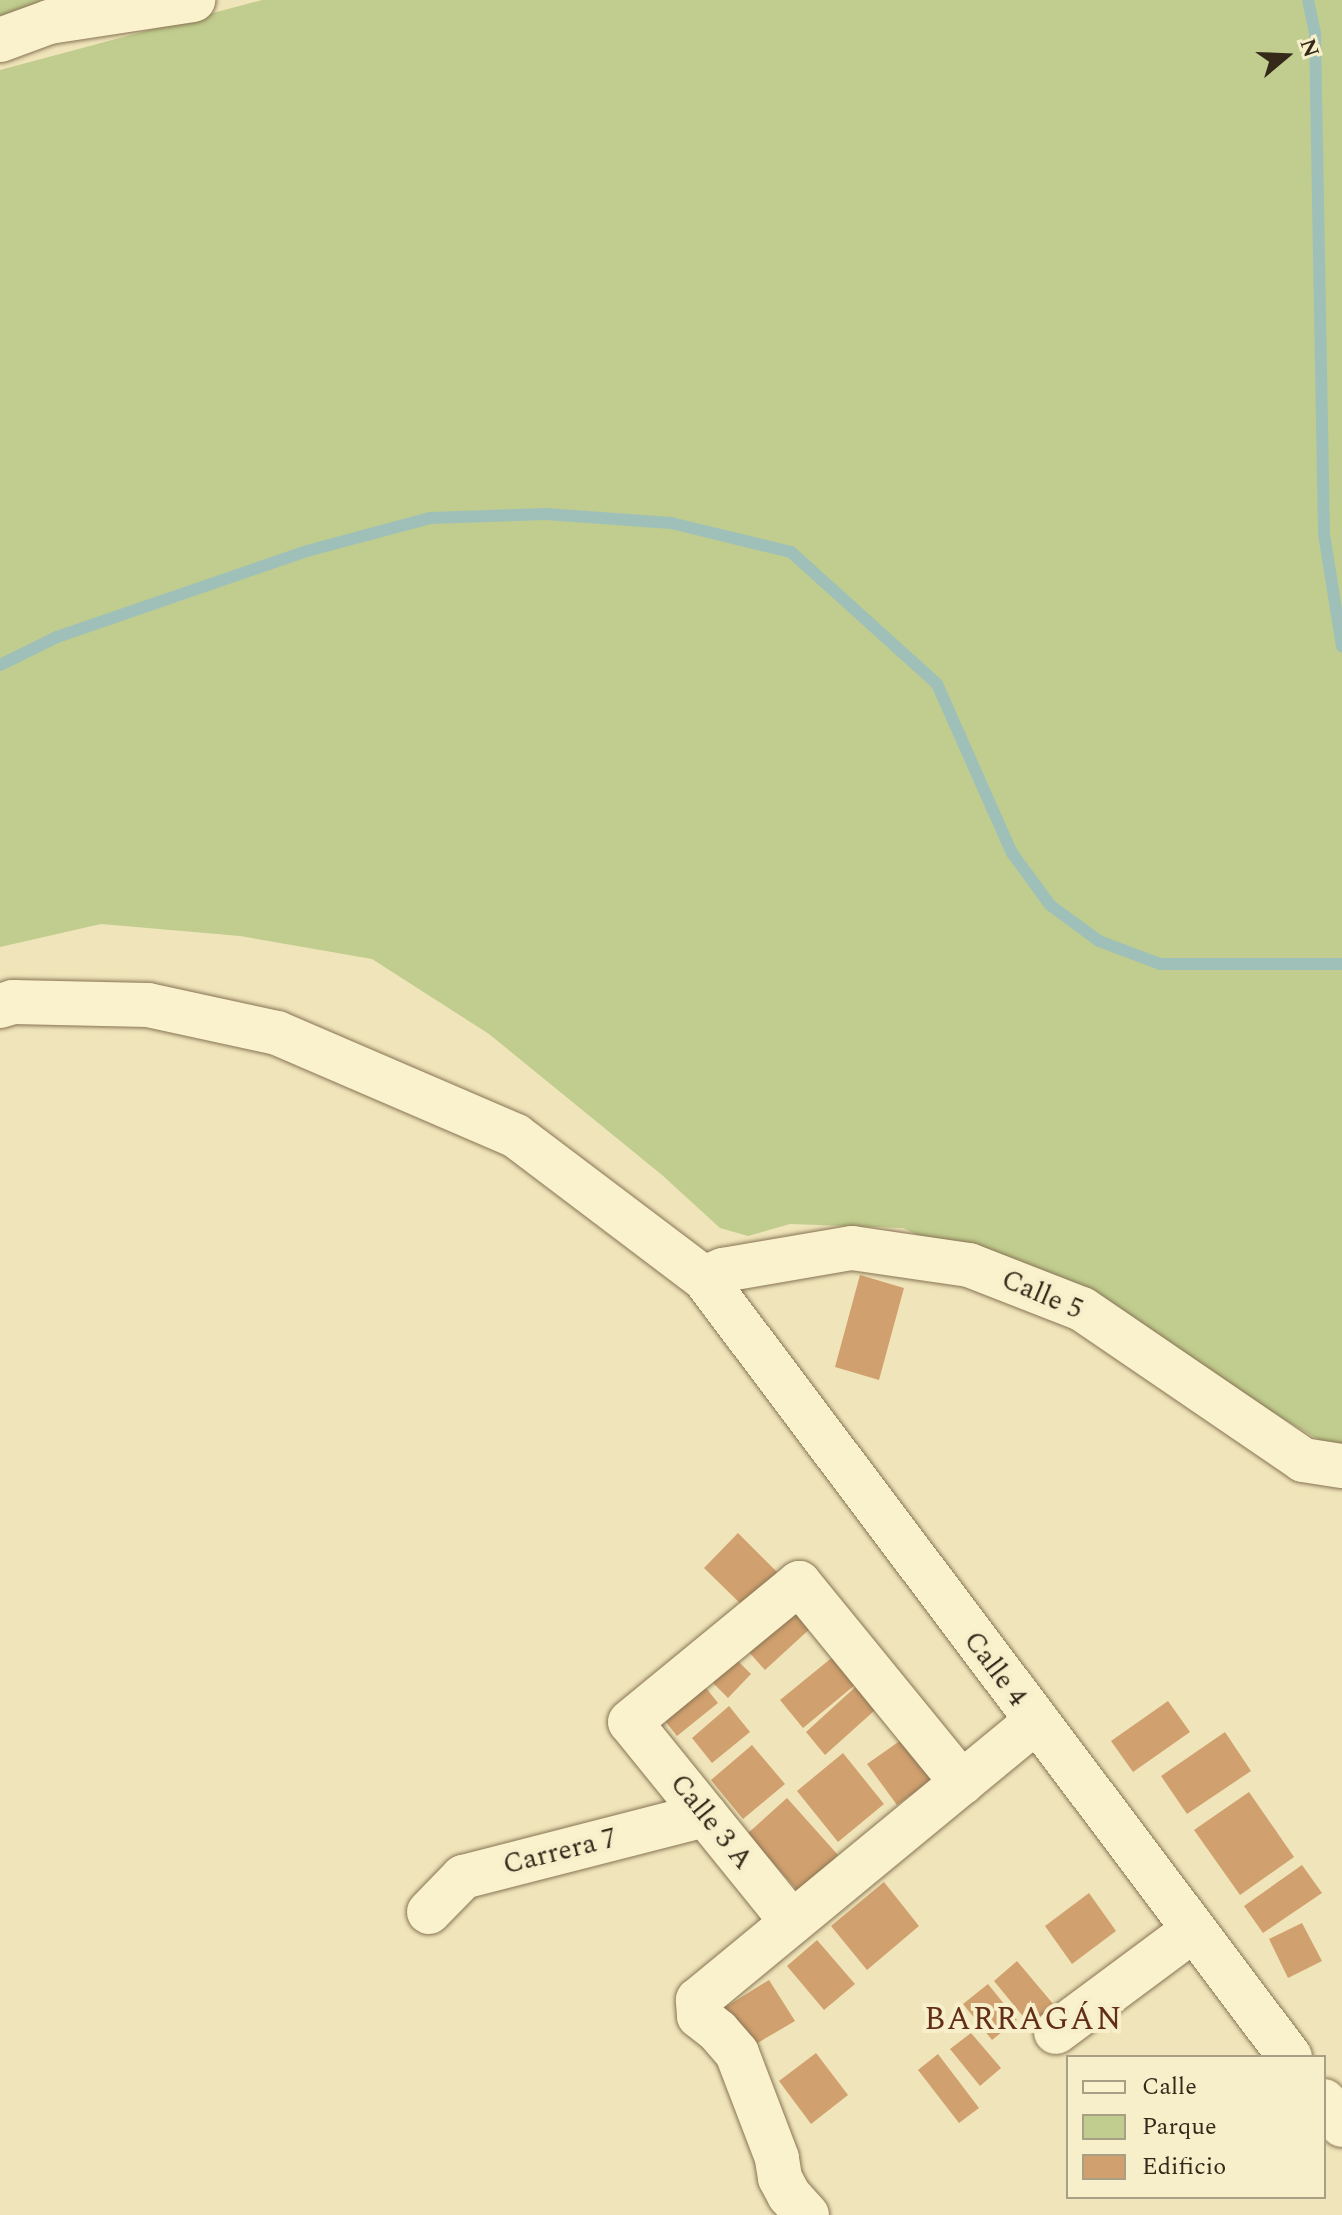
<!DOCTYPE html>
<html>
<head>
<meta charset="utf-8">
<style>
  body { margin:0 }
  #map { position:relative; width:1342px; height:2215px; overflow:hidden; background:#f0e5ba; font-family:Spectral,serif }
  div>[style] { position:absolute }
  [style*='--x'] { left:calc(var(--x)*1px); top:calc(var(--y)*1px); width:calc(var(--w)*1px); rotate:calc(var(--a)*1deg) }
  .green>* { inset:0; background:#c0cd8e }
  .stream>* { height:12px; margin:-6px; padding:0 6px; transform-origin:6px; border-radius:6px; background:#9fc0b9 }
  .building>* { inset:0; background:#d0a06e }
  .roads { filter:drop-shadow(0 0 2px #877454) drop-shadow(0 0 2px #877454) }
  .street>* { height:44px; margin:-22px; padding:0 22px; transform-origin:22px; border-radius:22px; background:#faf1cd }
  .secondary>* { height:44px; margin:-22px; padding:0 22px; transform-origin:22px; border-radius:22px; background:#faf1cd }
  span { translate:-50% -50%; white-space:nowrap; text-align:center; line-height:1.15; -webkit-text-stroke:8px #f7eeca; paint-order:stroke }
  .street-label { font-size:28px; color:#35291a }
  .quarter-label { font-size:32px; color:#632e17; letter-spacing:2px }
  .legend { position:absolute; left:1066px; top:2055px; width:260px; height:144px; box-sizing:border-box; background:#f7eeca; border:2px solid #a99f84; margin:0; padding:10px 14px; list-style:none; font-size:24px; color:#35291a }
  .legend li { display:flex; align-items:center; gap:16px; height:40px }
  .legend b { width:40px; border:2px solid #a99f84 }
  .north { position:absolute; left:1246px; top:16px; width:80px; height:80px; -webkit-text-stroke:6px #f7eeca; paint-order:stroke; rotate:71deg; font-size:22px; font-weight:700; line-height:32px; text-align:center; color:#35291a }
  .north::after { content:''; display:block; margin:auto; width:28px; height:36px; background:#35291a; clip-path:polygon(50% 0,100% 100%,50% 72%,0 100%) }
</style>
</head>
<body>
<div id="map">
  <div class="green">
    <div style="clip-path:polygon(0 0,66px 0,0 20px)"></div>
    <div style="clip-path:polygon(262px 0,1342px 0,1342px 1449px,1333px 1448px,1178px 1357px,903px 1228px,790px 1224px,748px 1236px,720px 1228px,662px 1175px,489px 1034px,372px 959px,240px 936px,101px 924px,0 947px,0 70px)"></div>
  </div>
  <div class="stream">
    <div style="--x:1308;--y:0;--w:35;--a:78"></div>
    <div style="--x:1315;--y:34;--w:500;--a:88.97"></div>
    <div style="--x:1324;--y:534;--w:114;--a:80.9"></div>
    <div style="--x:0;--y:665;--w:64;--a:-26.2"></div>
    <div style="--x:57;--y:637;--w:264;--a:-19"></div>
    <div style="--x:307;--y:551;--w:127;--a:-15"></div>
    <div style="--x:430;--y:518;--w:116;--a:-2"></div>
    <div style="--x:546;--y:514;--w:125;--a:4.1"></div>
    <div style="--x:671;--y:523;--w:123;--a:13.6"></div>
    <div style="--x:791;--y:552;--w:197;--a:42.1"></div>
    <div style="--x:937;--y:684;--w:185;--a:66.1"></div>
    <div style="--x:1012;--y:853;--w:64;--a:53.8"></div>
    <div style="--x:1050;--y:905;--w:61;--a:36.3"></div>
    <div style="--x:1099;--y:941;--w:65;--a:20.7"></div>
    <div style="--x:1160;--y:964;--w:182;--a:0"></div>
  </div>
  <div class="building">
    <div style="clip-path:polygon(860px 1275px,904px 1288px,879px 1380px,835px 1367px)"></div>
    <div style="clip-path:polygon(738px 1533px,781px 1576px,747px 1610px,704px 1568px)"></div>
    <div style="clip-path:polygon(788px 1598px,813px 1626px,765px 1670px,740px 1642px)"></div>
    <div style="clip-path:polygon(845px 1647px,867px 1675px,803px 1728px,780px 1700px)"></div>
    <div style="clip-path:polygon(730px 1653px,751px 1674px,728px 1698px,707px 1677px)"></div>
    <div style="clip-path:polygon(698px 1678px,718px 1703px,677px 1736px,657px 1711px)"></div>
    <div style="clip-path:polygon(863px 1680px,884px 1702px,825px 1755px,806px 1732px)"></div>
    <div style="clip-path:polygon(1168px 1701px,1190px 1732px,1133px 1772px,1111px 1741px)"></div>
    <div style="clip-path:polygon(729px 1706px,750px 1732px,712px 1763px,692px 1738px)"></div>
    <div style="clip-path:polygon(1225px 1732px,1251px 1771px,1187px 1814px,1161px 1776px)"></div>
    <div style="clip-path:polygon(904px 1738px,934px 1779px,897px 1805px,867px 1764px)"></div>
    <div style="clip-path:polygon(752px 1745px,785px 1784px,743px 1819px,711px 1780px)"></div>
    <div style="clip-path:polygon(843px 1753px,884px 1804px,838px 1842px,797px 1791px)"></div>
    <div style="clip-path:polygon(1249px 1792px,1294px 1857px,1240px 1895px,1194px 1830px)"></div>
    <div style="clip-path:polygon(787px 1798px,838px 1855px,798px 1891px,747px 1834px)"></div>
    <div style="clip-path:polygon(1302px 1865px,1322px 1893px,1263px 1933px,1244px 1906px)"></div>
    <div style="clip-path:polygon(884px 1882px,919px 1926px,867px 1970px,831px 1926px)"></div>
    <div style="clip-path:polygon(1089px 1893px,1116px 1931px,1072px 1964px,1045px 1926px)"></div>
    <div style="clip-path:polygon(1302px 1923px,1322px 1961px,1288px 1978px,1269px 1939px)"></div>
    <div style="clip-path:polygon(817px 1940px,855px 1984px,824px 2010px,787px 1966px)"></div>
    <div style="clip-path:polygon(1017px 1961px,1059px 2011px,1035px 2031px,994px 1981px)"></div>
    <div style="clip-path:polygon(769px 1980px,795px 2021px,749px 2048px,724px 2008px)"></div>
    <div style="clip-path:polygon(988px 1984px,1017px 2020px,992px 2040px,963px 2004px)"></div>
    <div style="clip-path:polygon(971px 2033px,1001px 2068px,980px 2086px,950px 2049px)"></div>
    <div style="clip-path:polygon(816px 2053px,848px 2095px,811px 2124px,779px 2081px)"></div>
    <div style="clip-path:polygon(938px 2054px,979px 2108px,959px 2123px,918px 2070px)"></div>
  </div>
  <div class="roads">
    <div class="street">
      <div style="--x:704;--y:1278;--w:21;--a:-23"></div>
      <div style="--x:723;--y:1270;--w:131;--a:-9.7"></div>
      <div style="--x:852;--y:1248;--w:118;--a:8.3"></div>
      <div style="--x:969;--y:1265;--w:121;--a:21.3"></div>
      <div style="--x:1082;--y:1309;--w:268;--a:34.3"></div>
      <div style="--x:1303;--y:1460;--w:39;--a:9"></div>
      <div style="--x:429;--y:1912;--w:49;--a:-45.8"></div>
      <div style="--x:463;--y:1877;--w:250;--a:-14.4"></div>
      <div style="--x:792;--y:1922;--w:257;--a:-129"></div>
      <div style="--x:630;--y:1722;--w:219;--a:-39.4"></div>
      <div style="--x:799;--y:1583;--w:258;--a:50.8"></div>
      <div style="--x:1056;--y:2032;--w:169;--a:-36.6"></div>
      <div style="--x:807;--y:2215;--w:27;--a:-132"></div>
      <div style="--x:789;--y:2195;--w:19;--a:-118"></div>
      <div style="--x:780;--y:2178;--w:20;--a:-99"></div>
      <div style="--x:777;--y:2158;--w:112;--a:-110.9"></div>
      <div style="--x:737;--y:2053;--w:29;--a:-131"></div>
      <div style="--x:718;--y:2031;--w:24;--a:-142"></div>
      <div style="--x:699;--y:2016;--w:16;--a:-94"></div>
      <div style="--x:698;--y:2000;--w:437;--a:-39.5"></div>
    </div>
    <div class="secondary">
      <div style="--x:0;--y:40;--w:52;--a:-20.2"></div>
      <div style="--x:49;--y:22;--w:146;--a:-8.7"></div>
      <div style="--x:0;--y:1006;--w:14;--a:-17"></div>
      <div style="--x:13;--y:1002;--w:135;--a:1.3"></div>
      <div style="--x:148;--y:1005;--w:132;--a:12.2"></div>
      <div style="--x:277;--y:1033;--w:260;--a:23.3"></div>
      <div style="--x:516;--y:1136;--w:236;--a:37.1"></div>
      <div style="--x:704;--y:1278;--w:975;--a:53.05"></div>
      <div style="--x:1324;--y:2101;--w:30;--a:53"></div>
    </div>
  </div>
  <div class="street-label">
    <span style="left:1042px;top:1295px;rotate:23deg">Calle 5</span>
    <span style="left:995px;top:1669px;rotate:53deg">Calle 4</span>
    <span style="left:711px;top:1822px;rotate:51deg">Calle 3 A</span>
    <span style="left:560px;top:1852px;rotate:-14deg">Carrera 7</span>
  </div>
  <div class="quarter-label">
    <span style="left:1024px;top:2020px">BARRAGÁN</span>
  </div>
  <ul class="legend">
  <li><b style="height:10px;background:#faf1cd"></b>Calle</li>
  <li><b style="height:22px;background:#c0cd8e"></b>Parque</li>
  <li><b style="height:22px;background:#d0a06e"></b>Edificio</li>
  </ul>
  <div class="north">N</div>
</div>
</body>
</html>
